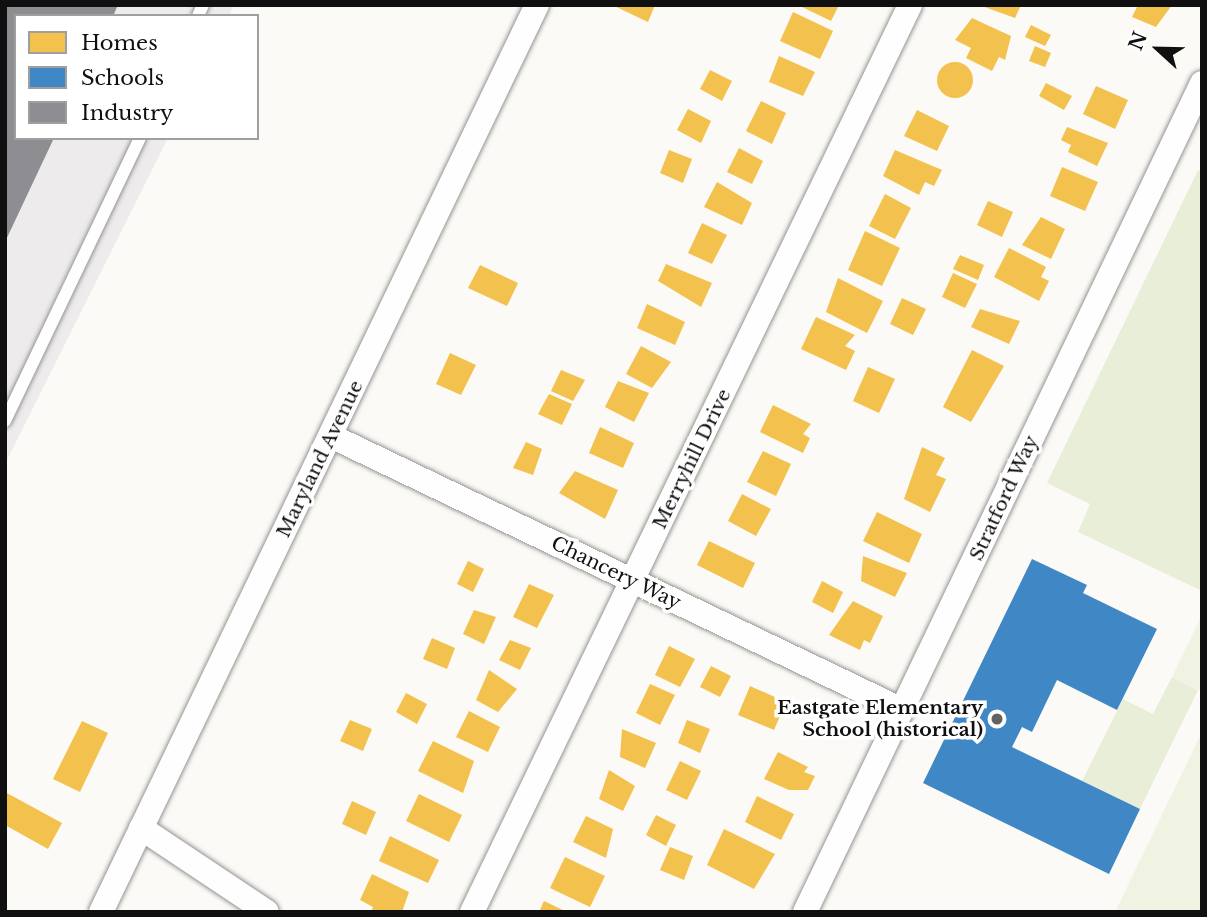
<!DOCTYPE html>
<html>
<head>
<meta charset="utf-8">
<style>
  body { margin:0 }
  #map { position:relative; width:1207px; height:917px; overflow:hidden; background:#fcfaf6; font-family:"Libre Baskerville",serif }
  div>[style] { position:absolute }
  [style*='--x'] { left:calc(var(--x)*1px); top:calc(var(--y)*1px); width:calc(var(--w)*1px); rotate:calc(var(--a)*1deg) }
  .industrial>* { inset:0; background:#eeebec }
  .green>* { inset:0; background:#e8eed8 }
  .pitch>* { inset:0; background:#f0f3e2 }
  .homes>* { inset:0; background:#f2c14e }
  .round { border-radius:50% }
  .schools>* { inset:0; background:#3f88c5 }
  .industry>* { inset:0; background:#8d8d92 }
  .roads { filter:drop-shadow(0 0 2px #969594) drop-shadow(0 0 2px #969594) }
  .lane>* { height:12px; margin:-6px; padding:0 6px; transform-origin:6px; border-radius:6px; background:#fffefe }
  .street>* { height:24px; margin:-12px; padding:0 12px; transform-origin:12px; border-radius:12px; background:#fffefe }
  .dots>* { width:19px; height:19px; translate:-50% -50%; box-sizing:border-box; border:4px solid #fff; border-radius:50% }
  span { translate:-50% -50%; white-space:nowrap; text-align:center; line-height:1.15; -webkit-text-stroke:7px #fff; paint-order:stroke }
  .street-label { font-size:19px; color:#101010 }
  .poi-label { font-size:19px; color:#101010; font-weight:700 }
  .right { translate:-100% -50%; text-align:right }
  .frame { position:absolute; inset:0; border:7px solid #101010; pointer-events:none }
  .legend { position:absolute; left:14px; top:14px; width:245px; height:126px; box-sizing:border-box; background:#fff; border:2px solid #9f9f9f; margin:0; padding:9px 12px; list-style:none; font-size:21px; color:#101010 }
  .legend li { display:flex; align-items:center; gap:14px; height:35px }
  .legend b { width:35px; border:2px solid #9f9f9f }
  .north { position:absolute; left:1123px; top:14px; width:70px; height:70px; -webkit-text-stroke:5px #fff; paint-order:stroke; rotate:292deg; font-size:19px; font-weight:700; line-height:28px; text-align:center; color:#101010 }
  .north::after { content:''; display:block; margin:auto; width:24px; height:32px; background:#101010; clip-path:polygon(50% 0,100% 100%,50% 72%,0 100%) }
</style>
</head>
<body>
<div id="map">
  <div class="industrial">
    <div style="clip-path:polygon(5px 5px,234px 5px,229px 16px,16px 16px,16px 138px,168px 138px,5px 464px)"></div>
  </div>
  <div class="green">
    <div style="clip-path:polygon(1198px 170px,1202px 172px,1202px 591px,1078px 532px,1090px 504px,1047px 483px)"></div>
    <div style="clip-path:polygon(1172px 677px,1198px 690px,1140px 809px,1082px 781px,1123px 699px,1153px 714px)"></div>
  </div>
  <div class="pitch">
    <div style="clip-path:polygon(1201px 617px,1202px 618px,1202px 691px,1172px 677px)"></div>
    <div style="clip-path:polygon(1202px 732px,1202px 912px,1115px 912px)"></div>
  </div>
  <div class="homes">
    <div style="clip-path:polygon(612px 5px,655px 5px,648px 22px)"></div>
    <div style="clip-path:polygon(798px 5px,839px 5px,831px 21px)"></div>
    <div style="clip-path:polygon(979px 5px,1021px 5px,1015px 18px)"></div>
    <div style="clip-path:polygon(1138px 5px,1172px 5px,1156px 27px,1132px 17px)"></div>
    <div style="clip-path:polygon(793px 12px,833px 31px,820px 59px,780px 41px)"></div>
    <div style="clip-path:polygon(972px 18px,1011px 36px,1005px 60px,999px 57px,992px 71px,966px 58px,971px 48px,955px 40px)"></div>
    <div style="clip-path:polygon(1031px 25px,1051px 35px,1045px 46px,1025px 37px)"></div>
    <div style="clip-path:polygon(1035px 46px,1051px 53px,1045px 67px,1029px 61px)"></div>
    <div style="clip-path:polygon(779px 56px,815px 72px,803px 96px,769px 82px)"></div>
    <div class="round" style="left:937px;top:62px;width:36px;height:36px"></div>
    <div style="clip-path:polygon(710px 70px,732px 81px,722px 101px,700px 89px)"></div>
    <div style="clip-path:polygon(1046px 83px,1072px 96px,1064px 110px,1039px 96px)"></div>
    <div style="clip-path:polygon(1096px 86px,1128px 100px,1115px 129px,1083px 114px)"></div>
    <div style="clip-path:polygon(761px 101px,786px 113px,772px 144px,746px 131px)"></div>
    <div style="clip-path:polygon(688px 109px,711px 121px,701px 143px,677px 130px)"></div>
    <div style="clip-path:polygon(917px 110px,949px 126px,937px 151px,904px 136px)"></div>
    <div style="clip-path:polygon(1067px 127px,1108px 143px,1097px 166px,1068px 152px,1071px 145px,1061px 140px)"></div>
    <div style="clip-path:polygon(739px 148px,763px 161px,752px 184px,727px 172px)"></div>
    <div style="clip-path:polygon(669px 150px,692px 159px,683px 183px,660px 173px)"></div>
    <div style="clip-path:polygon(895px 150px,942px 170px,934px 186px,925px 182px,919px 195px,883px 176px)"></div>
    <div style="clip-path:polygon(1062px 167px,1098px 182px,1085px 211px,1050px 196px)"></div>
    <div style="clip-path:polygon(717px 182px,752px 203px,742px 225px,704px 207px)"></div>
    <div style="clip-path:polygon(885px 194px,911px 208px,895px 239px,869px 226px)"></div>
    <div style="clip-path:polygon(988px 201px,1013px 212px,1002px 237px,977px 225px)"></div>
    <div style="clip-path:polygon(1041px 217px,1065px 229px,1051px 259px,1022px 245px)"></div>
    <div style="clip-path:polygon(702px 223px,727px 235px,712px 264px,688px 253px)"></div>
    <div style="clip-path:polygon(865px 231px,900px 248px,882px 286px,848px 270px)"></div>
    <div style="clip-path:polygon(1009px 248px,1046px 267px,1041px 277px,1049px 281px,1039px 301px,994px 277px)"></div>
    <div style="clip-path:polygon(960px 255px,984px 265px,978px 280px,953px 269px)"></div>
    <div style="clip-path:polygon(666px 264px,712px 283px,701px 307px,658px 281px)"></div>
    <div style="clip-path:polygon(480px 265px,518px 283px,507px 306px,468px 288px)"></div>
    <div style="clip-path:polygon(953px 273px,977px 284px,965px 308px,942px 297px)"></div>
    <div style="clip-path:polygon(838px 278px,883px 301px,867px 333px,826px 312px)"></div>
    <div style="clip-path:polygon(902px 298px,926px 309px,913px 335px,890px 324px)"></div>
    <div style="clip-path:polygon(647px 304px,685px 322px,675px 345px,637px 328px)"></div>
    <div style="clip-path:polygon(980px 309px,1020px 321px,1009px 344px,971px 327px)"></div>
    <div style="clip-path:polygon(816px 317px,855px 335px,845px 346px,855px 351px,846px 370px,801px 349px)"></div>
    <div style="clip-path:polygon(641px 346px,671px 362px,652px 388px,626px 374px)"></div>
    <div style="clip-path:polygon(972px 350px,1004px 366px,971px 422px,943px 407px)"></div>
    <div style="clip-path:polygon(450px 353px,476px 365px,461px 395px,436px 384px)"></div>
    <div style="clip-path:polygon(868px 367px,895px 379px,879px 413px,853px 401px)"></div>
    <div style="clip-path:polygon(561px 370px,585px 380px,573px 401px,551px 391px)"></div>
    <div style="clip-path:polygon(618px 381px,649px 393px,634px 422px,605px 407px)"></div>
    <div style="clip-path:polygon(549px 394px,572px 404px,562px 425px,538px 414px)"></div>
    <div style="clip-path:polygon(773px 405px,811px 424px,803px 434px,810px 438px,803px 453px,760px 432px)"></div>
    <div style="clip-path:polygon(600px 427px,634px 443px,623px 468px,589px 453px)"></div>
    <div style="clip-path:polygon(526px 442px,542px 449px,533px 475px,513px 468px)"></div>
    <div style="clip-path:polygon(922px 447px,945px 458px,936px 475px,946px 479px,930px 512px,904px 499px)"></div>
    <div style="clip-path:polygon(763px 451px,791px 464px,776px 496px,747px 482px)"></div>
    <div style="clip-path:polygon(575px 471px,618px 490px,605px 519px,559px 493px)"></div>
    <div style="clip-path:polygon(742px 494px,771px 509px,756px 536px,728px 521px)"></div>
    <div style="clip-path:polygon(877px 512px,922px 534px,909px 563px,863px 541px)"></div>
    <div style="clip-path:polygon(709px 541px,755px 563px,743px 588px,697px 565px)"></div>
    <div style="clip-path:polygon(863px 556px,907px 573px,895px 597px,861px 581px)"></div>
    <div style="clip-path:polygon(468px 561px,484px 569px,473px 592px,457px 584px)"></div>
    <div style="clip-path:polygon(822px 581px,843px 592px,833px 613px,812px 602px)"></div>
    <div style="clip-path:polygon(529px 584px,554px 595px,537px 628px,513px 617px)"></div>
    <div style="clip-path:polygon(853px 601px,883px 616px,870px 643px,864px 640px,860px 650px,829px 635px)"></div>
    <div style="clip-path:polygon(474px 610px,496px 617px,484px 644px,463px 634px)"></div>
    <div style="clip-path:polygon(432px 638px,455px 648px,447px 669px,423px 659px)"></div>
    <div style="clip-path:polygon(510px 640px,531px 648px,520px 670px,499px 660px)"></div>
    <div style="clip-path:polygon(669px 646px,695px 659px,680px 687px,655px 675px)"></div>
    <div style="clip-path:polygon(711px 666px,731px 676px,720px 697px,700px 687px)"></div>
    <div style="clip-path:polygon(489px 670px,517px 689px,498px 712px,476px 700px)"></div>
    <div style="clip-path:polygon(650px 684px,675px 695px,660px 725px,636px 713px)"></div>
    <div style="clip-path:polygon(750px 686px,786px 702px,774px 730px,738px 715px)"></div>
    <div style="clip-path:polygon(406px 693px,427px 704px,417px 724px,396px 712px)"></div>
    <div style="clip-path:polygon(469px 711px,500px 727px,488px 752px,456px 737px)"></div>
    <div style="clip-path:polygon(350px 720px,372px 729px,363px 751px,340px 741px)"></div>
    <div style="clip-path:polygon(687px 720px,710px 729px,700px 753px,678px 743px)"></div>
    <div style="clip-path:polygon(82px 721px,108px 733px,80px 792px,53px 779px)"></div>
    <div style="clip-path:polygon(622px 729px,656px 743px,645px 768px,620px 757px)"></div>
    <div style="clip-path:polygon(433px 741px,474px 761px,463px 793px,418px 771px)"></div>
    <div style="clip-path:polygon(778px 752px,808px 767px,804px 772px,815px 776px,808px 790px,789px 790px,764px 779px)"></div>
    <div style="clip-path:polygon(680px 761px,701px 771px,687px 800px,666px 790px)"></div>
    <div style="clip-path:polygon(609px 770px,635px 786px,623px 811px,599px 799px)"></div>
    <div style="clip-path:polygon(5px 792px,62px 823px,48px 849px,5px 825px)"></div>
    <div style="clip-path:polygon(419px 794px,462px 815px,449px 842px,406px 821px)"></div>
    <div style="clip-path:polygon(757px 796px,794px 814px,781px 840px,745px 822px)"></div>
    <div style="clip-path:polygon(352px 801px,376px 812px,366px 835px,342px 824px)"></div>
    <div style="clip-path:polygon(656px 815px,676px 825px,666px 846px,646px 835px)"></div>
    <div style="clip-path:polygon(586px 816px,613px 829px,606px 858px,573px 842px)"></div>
    <div style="clip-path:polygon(724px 829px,775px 854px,754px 889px,707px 865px)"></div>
    <div style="clip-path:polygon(390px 836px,439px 860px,428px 883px,379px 861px)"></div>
    <div style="clip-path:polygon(670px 847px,693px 856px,684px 880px,660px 870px)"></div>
    <div style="clip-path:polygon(565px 857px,605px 876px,590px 907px,550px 888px)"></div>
    <div style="clip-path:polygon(372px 874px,409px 892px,402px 912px,371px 912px,373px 907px,360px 900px)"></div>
    <div style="clip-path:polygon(544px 901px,567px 912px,539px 912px)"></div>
  </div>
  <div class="schools">
    <div style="clip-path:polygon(1032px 559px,1087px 585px,1083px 593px,1157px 629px,1117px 710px,1057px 680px,1032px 732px,1022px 727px,1012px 747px,1140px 809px,1109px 874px,923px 783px)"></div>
  </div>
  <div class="industry">
    <div style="clip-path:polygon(5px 5px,118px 5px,113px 16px,16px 16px,16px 138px,54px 138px,5px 242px)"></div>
  </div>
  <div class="roads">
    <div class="lane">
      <div style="--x:198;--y:16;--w:12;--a:-66"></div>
      <div style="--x:5;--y:421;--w:314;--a:-64.5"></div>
    </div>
    <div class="street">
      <div style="--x:331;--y:436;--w:633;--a:25.63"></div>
      <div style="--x:141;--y:828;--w:151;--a:33.7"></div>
      <div style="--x:101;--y:912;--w:1006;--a:-64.33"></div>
      <div style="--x:472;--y:912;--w:1007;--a:-64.22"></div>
      <div style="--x:805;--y:912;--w:919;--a:-64.41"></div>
    </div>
  </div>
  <div class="dots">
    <div style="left:997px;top:719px;background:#636260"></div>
  </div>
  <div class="street-label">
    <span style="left:320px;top:459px;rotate:-64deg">Maryland Avenue</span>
    <span style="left:692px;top:459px;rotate:-64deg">Merryhill Drive</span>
    <span style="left:1004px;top:498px;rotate:-65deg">Stratford Way</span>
    <span style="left:616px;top:573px;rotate:26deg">Chancery Way</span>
  </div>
  <div class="poi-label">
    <span class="right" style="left:983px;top:719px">Eastgate Elementary<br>School (historical)</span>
  </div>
  <div class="frame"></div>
  <ul class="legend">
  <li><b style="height:19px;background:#f2c14e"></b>Homes</li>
  <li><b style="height:19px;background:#3f88c5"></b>Schools</li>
  <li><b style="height:19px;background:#8d8d92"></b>Industry</li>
  </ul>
  <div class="north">N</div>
</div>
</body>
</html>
